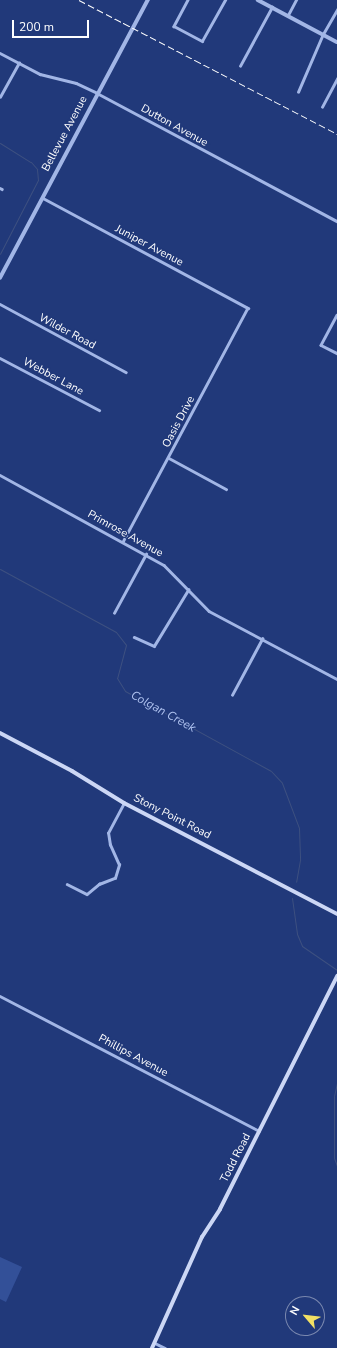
<!DOCTYPE html>
<html>
<head>
<meta charset="utf-8">
<style>
  body { margin:0 }
  #map { position:relative; width:337px; height:1348px; overflow:hidden; background:#21397a; font-family:"Nunito Sans",sans-serif }
  div>[style] { position:absolute }
  [style*='--x'] { left:calc(var(--x)*1px); top:calc(var(--y)*1px); width:calc(var(--w)*1px); rotate:calc(var(--a)*1deg) }
  .green>* { inset:0; background:#335098 }
  .stream>* { height:1px; margin:-0.5px; padding:0 0.5px; transform-origin:0.5px; border-radius:0.5px; background:#3d5080 }
  .minor>* { height:2.5px; margin:-1.25px; padding:0 1.25px; transform-origin:1.25px; border-radius:1.25px; background:#a2b6e6 }
  .tertiary>* { height:3.5px; margin:-1.75px; padding:0 1.75px; transform-origin:1.75px; border-radius:1.75px; background:#a2b6e6 }
  .secondary>* { height:4px; margin:-2px; padding:0 2px; transform-origin:2px; border-radius:2px; background:#ccd7f5 }
  .rail>* { height:1px; margin-top:-0.5px; transform-origin:0; background:repeating-linear-gradient(90deg,#fff 0 7px,transparent 0 10px) }
  span { translate:-50% -50%; white-space:nowrap; text-align:center; line-height:1.15; -webkit-text-stroke:3px #21397a; paint-order:stroke }
  .street-label { font-size:11px; color:#fff }
  .water-label { font-size:12px; color:#adc0ee; font-style:italic }
  .north { position:absolute; left:285px; top:1296px; width:40px; height:40px; box-sizing:border-box; background:#21397a; border:1px solid #7a88af; border-radius:50%; rotate:298deg; font-size:11px; font-weight:700; line-height:16px; text-align:center; color:#fff }
  .north::after { content:''; display:block; margin:auto; width:14px; height:18px; background:#f2e064; clip-path:polygon(50% 0,100% 100%,50% 72%,0 100%) }
  .scale { position:absolute; left:12px; top:20px; width:77px; height:18px; box-sizing:border-box; border:2px solid #fff; border-top:0; padding-left:5px; font-size:12px; line-height:14px; white-space:nowrap; color:#fff; -webkit-text-stroke:3px #21397a; paint-order:stroke }
</style>
</head>
<body>
<div id="map">
  <div class="green">
    <div style="clip-path:polygon(0 1257px,22px 1267px,6px 1302px,0 1299px)"></div>
  </div>
  <div class="stream">
    <div style="--x:0;--y:143;--w:36;--a:32"></div>
    <div style="--x:31;--y:162;--w:9;--a:49"></div>
    <div style="--x:37;--y:169;--w:11;--a:85"></div>
    <div style="--x:38;--y:180;--w:83;--a:117.2"></div>
    <div style="--x:0;--y:569;--w:132;--a:28.5"></div>
    <div style="--x:116;--y:632;--w:16;--a:52"></div>
    <div style="--x:126;--y:645;--w:34;--a:105"></div>
    <div style="--x:117;--y:678;--w:15;--a:58"></div>
    <div style="--x:125;--y:691;--w:166;--a:28.7"></div>
    <div style="--x:271;--y:771;--w:16;--a:47"></div>
    <div style="--x:282;--y:783;--w:48;--a:69.3"></div>
    <div style="--x:299;--y:828;--w:32;--a:88"></div>
    <div style="--x:300;--y:860;--w:22;--a:100"></div>
    <div style="--x:292;--y:898;--w:36;--a:82"></div>
    <div style="--x:297;--y:934;--w:13;--a:67"></div>
    <div style="--x:302;--y:946;--w:42;--a:34.4"></div>
    <div style="--x:337;--y:1083;--w:13;--a:103"></div>
    <div style="--x:334;--y:1096;--w:62;--a:90"></div>
    <div style="--x:334;--y:1158;--w:9;--a:69"></div>
  </div>
  <div class="minor">
    <div style="--x:188;--y:0;--w:30;--a:118"></div>
    <div style="--x:174;--y:26;--w:32;--a:28"></div>
    <div style="--x:202;--y:41;--w:47;--a:-60.7"></div>
    <div style="--x:288;--y:15;--w:17;--a:-62"></div>
    <div style="--x:0;--y:53;--w:45;--a:27.7"></div>
    <div style="--x:40;--y:74;--w:37;--a:14"></div>
    <div style="--x:76;--y:83;--w:23;--a:25"></div>
    <div style="--x:97;--y:93;--w:272;--a:28.1"></div>
    <div style="--x:240;--y:66;--w:67;--a:-61.5"></div>
    <div style="--x:298;--y:92;--w:63;--a:-66.7"></div>
    <div style="--x:323;--y:34;--w:28;--a:-60"></div>
    <div style="--x:0;--y:97;--w:39;--a:-61"></div>
    <div style="--x:322;--y:107;--w:32;--a:-62"></div>
    <div style="--x:0;--y:188;--w:2;--a:27"></div>
    <div style="--x:43;--y:198;--w:233;--a:28.2"></div>
    <div style="--x:248;--y:308;--w:265;--a:118.1"></div>
    <div style="--x:0;--y:304;--w:143;--a:28.4"></div>
    <div style="--x:337;--y:315;--w:34;--a:118"></div>
    <div style="--x:321;--y:345;--w:18;--a:27"></div>
    <div style="--x:0;--y:358;--w:112;--a:27.7"></div>
    <div style="--x:169;--y:458;--w:65;--a:28.5"></div>
    <div style="--x:0;--y:475;--w:187;--a:28.8"></div>
    <div style="--x:164;--y:565;--w:64;--a:45.6"></div>
    <div style="--x:209;--y:611;--w:145;--a:28"></div>
    <div style="--x:114;--y:613;--w:67;--a:-61.5"></div>
    <div style="--x:134;--y:637;--w:22;--a:24"></div>
    <div style="--x:154;--y:646;--w:66;--a:-58.7"></div>
    <div style="--x:232;--y:695;--w:64;--a:-61.8"></div>
    <div style="--x:67;--y:884;--w:22;--a:27"></div>
    <div style="--x:87;--y:894;--w:16;--a:-40"></div>
    <div style="--x:99;--y:884;--w:17;--a:-21"></div>
    <div style="--x:115;--y:878;--w:14;--a:-73"></div>
    <div style="--x:119;--y:865;--w:22;--a:-114"></div>
    <div style="--x:110;--y:845;--w:12;--a:-99"></div>
    <div style="--x:108;--y:833;--w:34;--a:-62"></div>
    <div style="--x:0;--y:996;--w:292;--a:27.5"></div>
    <div style="--x:155;--y:1343;--w:11;--a:27"></div>
  </div>
  <div class="tertiary">
    <div style="--x:258;--y:0;--w:89;--a:28"></div>
    <div style="--x:0;--y:278;--w:315;--a:-62"></div>
  </div>
  <div class="secondary">
    <div style="--x:0;--y:733;--w:81;--a:27.8"></div>
    <div style="--x:72;--y:771;--w:61;--a:31.6"></div>
    <div style="--x:124;--y:803;--w:240;--a:27.5"></div>
    <div style="--x:152;--y:1348;--w:122;--a:-65.8"></div>
    <div style="--x:202;--y:1237;--w:33;--a:-57"></div>
    <div style="--x:220;--y:1209;--w:261;--a:-63.3"></div>
  </div>
  <div class="rail">
    <div style="--x:79;--y:0;--w:291;--a:27.4"></div>
  </div>
  <div class="street-label">
    <span style="left:174px;top:126px;rotate:29deg">Dutton Avenue</span>
    <span style="left:65px;top:134px;rotate:-62deg">Bellevue Avenue</span>
    <span style="left:149px;top:246px;rotate:28deg">Juniper Avenue</span>
    <span style="left:67px;top:332px;rotate:28deg">Wilder Road</span>
    <span style="left:53px;top:377px;rotate:28deg">Webber Lane</span>
    <span style="left:179px;top:422px;rotate:-62deg">Oasis Drive</span>
    <span style="left:125px;top:534px;rotate:29deg">Primrose Avenue</span>
    <span style="left:172px;top:817px;rotate:27deg">Stony Point Road</span>
    <span style="left:133px;top:1056px;rotate:28deg">Phillips Avenue</span>
    <span style="left:236px;top:1158px;rotate:-63deg">Todd Road</span>
  </div>
  <div class="water-label">
    <span style="left:163px;top:712px;rotate:29deg">Colgan Creek</span>
  </div>
  <div class="north">N</div>
  <div class="scale">200 m</div>
</div>
</body>
</html>
